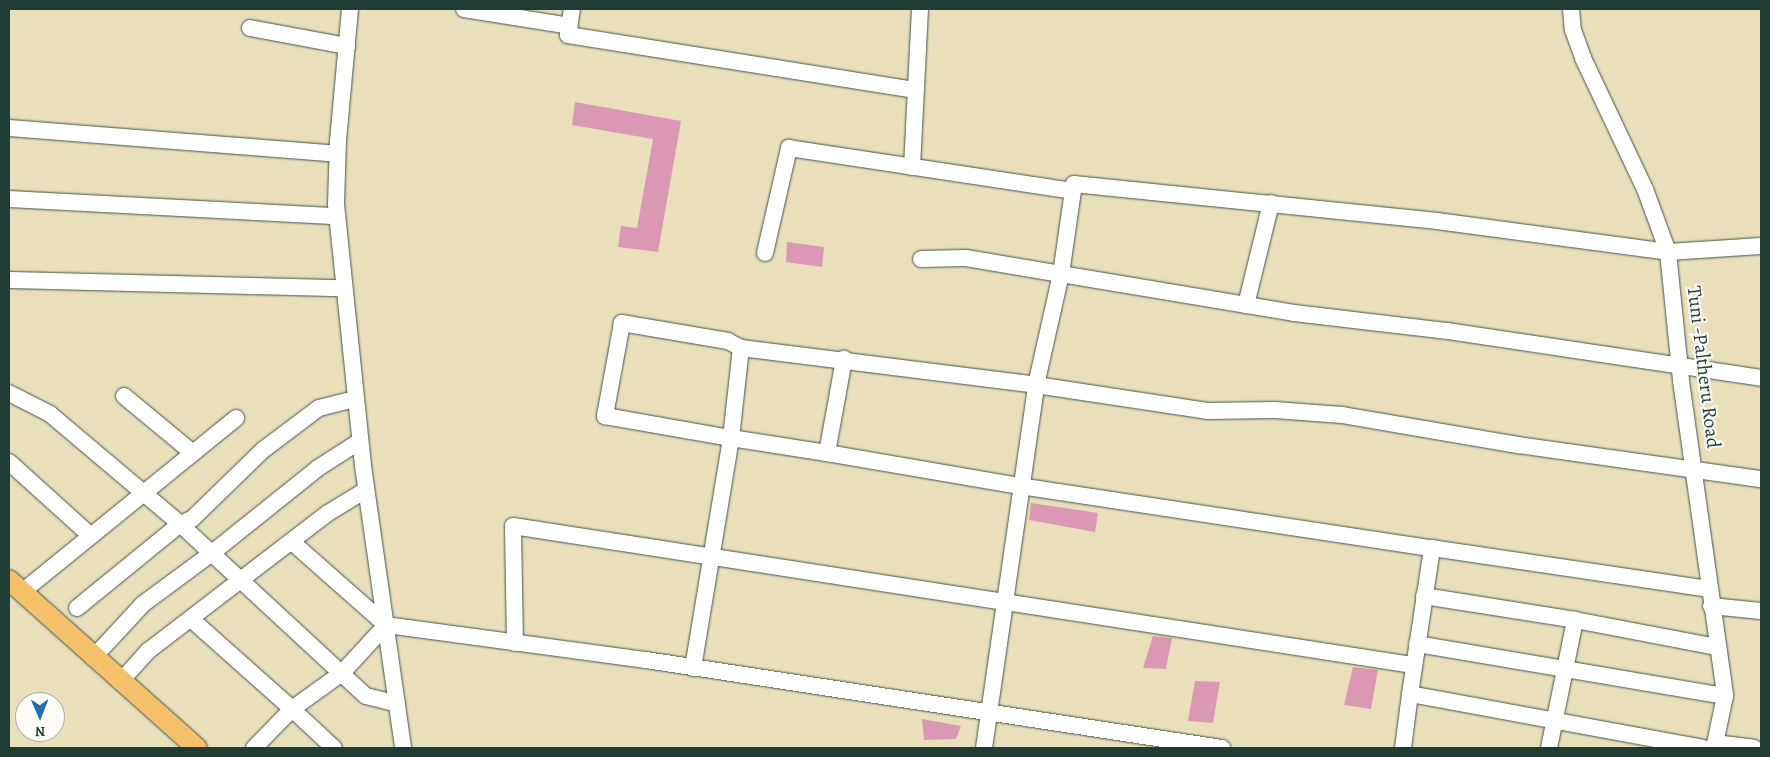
<!DOCTYPE html>
<html>
<head>
<meta charset="utf-8">
<style>
  body { margin:0 }
  #map { position:relative; width:1770px; height:757px; overflow:hidden; background:#e9dfbb; font-family:Alegreya,serif }
  div>[style] { position:absolute }
  [style*='--x'] { left:calc(var(--x)*1px); top:calc(var(--y)*1px); width:calc(var(--w)*1px); rotate:calc(var(--a)*1deg) }
  .building>* { inset:0; background:#db98b4 }
  .roads { filter:drop-shadow(0 0 1px #3d5548) drop-shadow(0 0 1px #3d5548) }
  .minor>* { height:16px; margin:-8px; padding:0 8px; transform-origin:8px; border-radius:8px; background:#fff }
  .major>* { height:20px; margin:-10px; padding:0 10px; transform-origin:10px; border-radius:10px; background:#f4c16a }
  span { translate:-50% -50%; white-space:nowrap; text-align:center; line-height:1.15; -webkit-text-stroke:4px #fdfcf7; paint-order:stroke }
  .street-label { font-size:20px; color:#1f3d34 }
  .frame { position:absolute; inset:0; border:10px solid #1f3d34; pointer-events:none }
  .north { position:absolute; left:15px; top:692px; width:50px; height:50px; box-sizing:border-box; background:#fdfcf7; border:1px solid #a4b0a9; border-radius:50%; rotate:179deg; font-size:14px; font-weight:700; line-height:20px; text-align:center; color:#1f3d34 }
  .north::after { content:''; display:block; margin:auto; width:18px; height:22px; background:#1f6fb2; clip-path:polygon(50% 0,100% 100%,50% 72%,0 100%) }
</style>
</head>
<body>
<div id="map">
  <div class="building">
    <div style="clip-path:polygon(575px 102px,681px 121px,658px 252px,618px 247px,621px 226px,637px 228px,653px 139px,572px 125px)"></div>
    <div style="clip-path:polygon(787px 242px,824px 247px,822px 267px,786px 262px)"></div>
    <div style="clip-path:polygon(1031px 503px,1098px 513px,1095px 532px,1029px 520px)"></div>
    <div style="clip-path:polygon(1153px 636px,1172px 638px,1166px 669px,1143px 668px)"></div>
    <div style="clip-path:polygon(1353px 667px,1378px 670px,1371px 709px,1344px 705px)"></div>
    <div style="clip-path:polygon(1195px 681px,1220px 682px,1213px 723px,1188px 721px)"></div>
    <div style="clip-path:polygon(922px 719px,961px 726px,956px 739px,924px 740px)"></div>
  </div>
  <div class="roads">
    <div class="minor">
      <div style="--x:350;--y:9;--w:133;--a:95.2"></div>
      <div style="--x:338;--y:141;--w:63;--a:91.8"></div>
      <div style="--x:336;--y:204;--w:263;--a:84.1"></div>
      <div style="--x:363;--y:466;--w:285;--a:81.9"></div>
      <div style="--x:464;--y:9;--w:107;--a:9.1"></div>
      <div style="--x:572;--y:9;--w:26;--a:99"></div>
      <div style="--x:568;--y:35;--w:352;--a:9"></div>
      <div style="--x:1571;--y:9;--w:21;--a:85"></div>
      <div style="--x:1573;--y:30;--w:30;--a:70"></div>
      <div style="--x:1583;--y:58;--w:145;--a:64.7"></div>
      <div style="--x:1645;--y:189;--w:67;--a:69.9"></div>
      <div style="--x:1668;--y:252;--w:130;--a:84.2"></div>
      <div style="--x:1681;--y:381;--w:318;--a:82"></div>
      <div style="--x:1725;--y:696;--w:53;--a:101.9"></div>
      <div style="--x:250;--y:28;--w:99;--a:10.5"></div>
      <div style="--x:9;--y:128;--w:329;--a:4.5"></div>
      <div style="--x:912;--y:167;--w:158;--a:-87.1"></div>
      <div style="--x:9;--y:199;--w:328;--a:3"></div>
      <div style="--x:765;--y:253;--w:108;--a:-77.1"></div>
      <div style="--x:789;--y:148;--w:287;--a:8.6"></div>
      <div style="--x:921;--y:259;--w:45;--a:-1.3"></div>
      <div style="--x:966;--y:258;--w:96;--a:9.6"></div>
      <div style="--x:1061;--y:274;--w:91;--a:-81.8"></div>
      <div style="--x:1074;--y:184;--w:365;--a:5.8"></div>
      <div style="--x:1437;--y:221;--w:233;--a:7.6"></div>
      <div style="--x:1668;--y:252;--w:93;--a:-3.7"></div>
      <div style="--x:9;--y:280;--w:335;--a:1.4"></div>
      <div style="--x:1246;--y:305;--w:105;--a:-76.2"></div>
      <div style="--x:741;--y:348;--w:297;--a:7.1"></div>
      <div style="--x:1036;--y:385;--w:114;--a:-77.3"></div>
      <div style="--x:1061;--y:274;--w:236;--a:9.5"></div>
      <div style="--x:1294;--y:313;--w:155;--a:6.7"></div>
      <div style="--x:1448;--y:331;--w:317;--a:8.5"></div>
      <div style="--x:9;--y:393;--w:46;--a:27.1"></div>
      <div style="--x:50;--y:414;--w:170;--a:40.2"></div>
      <div style="--x:180;--y:524;--w:253;--a:42.8"></div>
      <div style="--x:366;--y:696;--w:32;--a:14"></div>
      <div style="--x:124;--y:396;--w:89;--a:39.6"></div>
      <div style="--x:827;--y:453;--w:96;--a:-79.7"></div>
      <div style="--x:9;--y:462;--w:110;--a:42.1"></div>
      <div style="--x:292;--y:542;--w:125;--a:41.4"></div>
      <div style="--x:386;--y:625;--w:262;--a:7.7"></div>
      <div style="--x:646;--y:660;--w:583;--a:8.69"></div>
      <div style="--x:22;--y:592;--w:276;--a:-39.1"></div>
      <div style="--x:1424;--y:596;--w:153;--a:9"></div>
      <div style="--x:1711;--y:606;--w:50;--a:5.7"></div>
      <div style="--x:77;--y:608;--w:133;--a:-39.2"></div>
      <div style="--x:180;--y:524;--w:13;--a:-23"></div>
      <div style="--x:192;--y:519;--w:99;--a:-44.2"></div>
      <div style="--x:263;--y:450;--w:70;--a:-36.9"></div>
      <div style="--x:319;--y:408;--w:38;--a:-14"></div>
      <div style="--x:191;--y:619;--w:135;--a:41.7"></div>
      <div style="--x:292;--y:709;--w:62;--a:-35.8"></div>
      <div style="--x:342;--y:673;--w:65;--a:-47.5"></div>
      <div style="--x:515;--y:643;--w:117;--a:-91"></div>
      <div style="--x:513;--y:526;--w:911;--a:8.78"></div>
      <div style="--x:1417;--y:644;--w:312;--a:9.6"></div>
      <div style="--x:93;--y:658;--w:74;--a:-47.2"></div>
      <div style="--x:143;--y:604;--w:86;--a:-36.5"></div>
      <div style="--x:212;--y:553;--w:136;--a:-38.7"></div>
      <div style="--x:318;--y:468;--w:50;--a:-32.7"></div>
      <div style="--x:693;--y:668;--w:233;--a:-80.6"></div>
      <div style="--x:731;--y:438;--w:91;--a:-83.7"></div>
      <div style="--x:741;--y:348;--w:15;--a:-152"></div>
      <div style="--x:728;--y:341;--w:108;--a:-170.4"></div>
      <div style="--x:622;--y:323;--w:95;--a:100.4"></div>
      <div style="--x:605;--y:416;--w:128;--a:9.9"></div>
      <div style="--x:731;--y:438;--w:97;--a:8.9"></div>
      <div style="--x:827;--y:453;--w:196;--a:9.7"></div>
      <div style="--x:1020;--y:486;--w:417;--a:8.6"></div>
      <div style="--x:120;--y:682;--w:42;--a:-47.9"></div>
      <div style="--x:148;--y:651;--w:227;--a:-37.5"></div>
      <div style="--x:328;--y:513;--w:44;--a:-31.2"></div>
      <div style="--x:1410;--y:694;--w:148;--a:-81.4"></div>
      <div style="--x:1432;--y:548;--w:280;--a:8.4"></div>
      <div style="--x:1715;--y:743;--w:39;--a:7"></div>
      <div style="--x:254;--y:748;--w:54;--a:-45.7"></div>
      <div style="--x:292;--y:709;--w:57;--a:42.9"></div>
      <div style="--x:984;--y:748;--w:367;--a:-81.8"></div>
      <div style="--x:1036;--y:385;--w:173;--a:8.6"></div>
      <div style="--x:1207;--y:411;--w:68;--a:-0.8"></div>
      <div style="--x:1275;--y:410;--w:67;--a:4.3"></div>
      <div style="--x:1342;--y:415;--w:179;--a:9.7"></div>
      <div style="--x:1518;--y:445;--w:245;--a:8"></div>
      <div style="--x:1403;--y:748;--w:54;--a:-82.6"></div>
      <div style="--x:1410;--y:694;--w:298;--a:10.4"></div>
      <div style="--x:1549;--y:748;--w:131;--a:-78.5"></div>
      <div style="--x:1575;--y:620;--w:145;--a:10.8"></div>
    </div>
    <div class="major">
      <div style="--x:9;--y:580;--w:252;--a:41.8"></div>
    </div>
  </div>
  <div class="street-label">
    <span style="left:1704px;top:367px;rotate:83deg">Tuni -Paltheru Road</span>
  </div>
  <div class="frame"></div>
  <div class="north">N</div>
</div>
</body>
</html>
